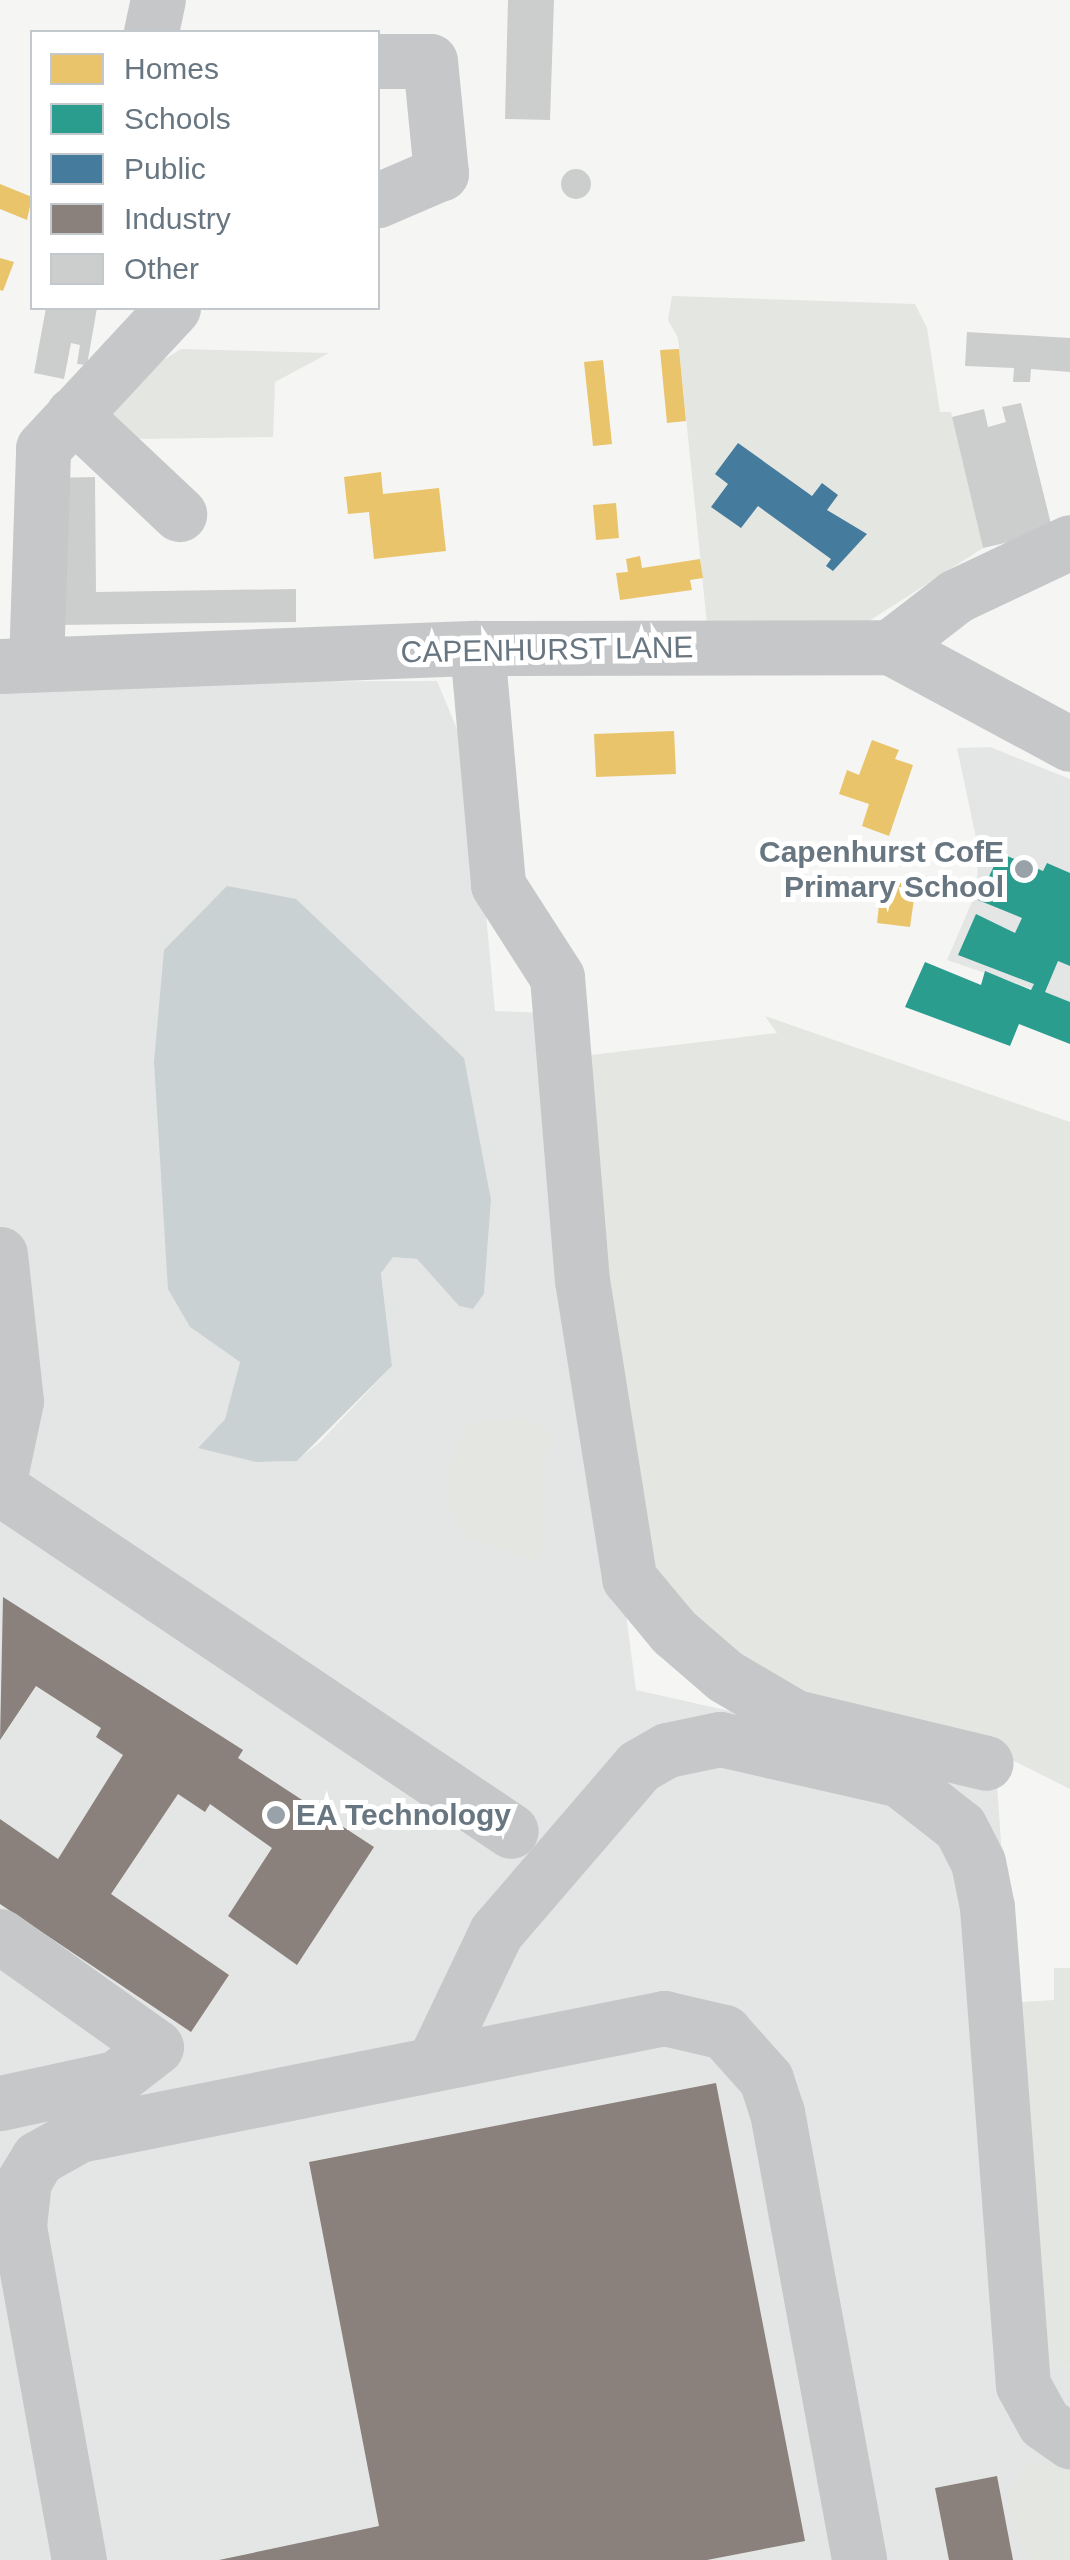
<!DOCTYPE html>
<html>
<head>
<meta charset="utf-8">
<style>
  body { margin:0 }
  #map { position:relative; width:1070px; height:2560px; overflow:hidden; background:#f5f5f4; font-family:Helvetica,sans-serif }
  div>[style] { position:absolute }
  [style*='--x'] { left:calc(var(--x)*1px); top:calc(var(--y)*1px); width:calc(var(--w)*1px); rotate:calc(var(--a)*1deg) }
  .built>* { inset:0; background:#e4e5e5 }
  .green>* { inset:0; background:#e4e6e2 }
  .water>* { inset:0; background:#cad1d3 }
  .homes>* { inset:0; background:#e9c46a }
  .schools>* { inset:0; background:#2a9d8f }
  .public>* { inset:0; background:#457b9d }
  .industry>* { inset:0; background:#8a817c }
  .building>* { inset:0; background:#cccdcd }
  .round { border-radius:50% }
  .minor>* { height:55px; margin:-27.5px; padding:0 27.5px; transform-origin:27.5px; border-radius:27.5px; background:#c6c7c8 }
  .dots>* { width:28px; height:28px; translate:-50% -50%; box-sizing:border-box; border:5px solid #fff; border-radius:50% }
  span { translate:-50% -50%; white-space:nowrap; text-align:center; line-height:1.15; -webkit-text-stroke:10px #fff; paint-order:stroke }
  .street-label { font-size:30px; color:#687681 }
  .poi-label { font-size:30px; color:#687681; font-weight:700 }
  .right { translate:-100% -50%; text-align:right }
  .left { translate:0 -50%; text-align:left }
  .legend { position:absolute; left:30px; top:30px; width:350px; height:280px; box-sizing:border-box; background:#fff; border:2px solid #c3c8cd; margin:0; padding:12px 18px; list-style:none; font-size:30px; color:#687681 }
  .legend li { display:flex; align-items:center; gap:20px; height:50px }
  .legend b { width:50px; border:2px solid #c3c8cd }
</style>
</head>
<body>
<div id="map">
  <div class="built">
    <div style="clip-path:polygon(evenodd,437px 681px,472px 765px,495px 1011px,546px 1013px,636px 1690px,996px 1771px,1038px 2364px,1070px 2368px,1070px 2560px,0 2560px,0 682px,437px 681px,491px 1200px,484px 1294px,473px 1309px,459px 1306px,417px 1259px,393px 1256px,381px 1272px,392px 1366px,320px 1442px,296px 1461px,256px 1462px,199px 1447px,225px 1419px,240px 1362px,190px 1327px,491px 1200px)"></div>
    <div style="clip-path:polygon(990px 747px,1070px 779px,1070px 1002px,947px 960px,977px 890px,978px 847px,957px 748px)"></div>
  </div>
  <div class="green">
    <div style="clip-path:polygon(672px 296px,915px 304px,927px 328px,940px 412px,951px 412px,983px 548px,866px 623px,707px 624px,678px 338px,668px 320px)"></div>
    <div style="clip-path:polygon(181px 349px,329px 353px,275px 382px,273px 437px,136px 439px,109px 426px,114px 391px)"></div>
    <div style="clip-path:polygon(765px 1016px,1070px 1122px,1070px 1789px,994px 1751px,786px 1701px,650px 1583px,574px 1057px,777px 1033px)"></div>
    <div style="clip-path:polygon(517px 1417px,548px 1431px,540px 1563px,466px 1537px,447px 1505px,448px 1466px,467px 1424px)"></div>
    <div style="clip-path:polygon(1054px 1968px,1070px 1968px,1070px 2368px,1037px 2364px,1008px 2003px,1054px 2000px)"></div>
    <div style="clip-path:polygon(1030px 2461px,1070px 2471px,1070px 2560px,1031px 2560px,1016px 2536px,1007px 2495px)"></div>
  </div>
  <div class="water">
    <div style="clip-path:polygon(227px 886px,296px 899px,464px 1058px,491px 1200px,484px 1294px,473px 1309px,459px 1306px,417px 1259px,393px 1257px,381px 1273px,392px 1366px,297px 1461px,256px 1462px,198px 1448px,225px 1419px,240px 1362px,190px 1327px,168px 1289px,154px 1062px,164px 950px)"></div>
  </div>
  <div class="homes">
    <div style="clip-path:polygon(0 184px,32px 197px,27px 220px,0 209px)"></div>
    <div style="clip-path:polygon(0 258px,14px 262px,3px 291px,0 290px)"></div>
    <div style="clip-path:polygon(679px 349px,686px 421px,667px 423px,660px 350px)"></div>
    <div style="clip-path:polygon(603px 360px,612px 444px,593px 446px,584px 362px)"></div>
    <div style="clip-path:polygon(381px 472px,383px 494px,439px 488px,446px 551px,374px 559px,369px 512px,348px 514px,344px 477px)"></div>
    <div style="clip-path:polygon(616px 503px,619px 538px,596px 540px,593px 505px)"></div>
    <div style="clip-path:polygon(640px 556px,642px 568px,700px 559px,703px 578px,690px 580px,692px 590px,620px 600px,616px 573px,628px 572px,626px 559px)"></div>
    <div style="clip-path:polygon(674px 731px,676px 774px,596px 777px,594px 734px)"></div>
    <div style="clip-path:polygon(872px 740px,899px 750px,895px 759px,913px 765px,889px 836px,862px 826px,869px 804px,839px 794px,847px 770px,859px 775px)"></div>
    <div style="clip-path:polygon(882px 880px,916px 885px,910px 927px,877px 923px)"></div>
  </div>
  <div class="schools">
    <div style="clip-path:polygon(1000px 853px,1043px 871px,1047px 863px,1070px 873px,1070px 966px,1058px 961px,1045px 992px,1070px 1002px,1070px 1044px,1019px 1024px,1010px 1046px,905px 1007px,925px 962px,981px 985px,985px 971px,1031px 990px,1034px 984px,958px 955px,976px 914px,1015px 933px,1022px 918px,978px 900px)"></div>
  </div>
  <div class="public">
    <div style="clip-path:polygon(738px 443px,812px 496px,822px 483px,838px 495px,827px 510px,867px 534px,833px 571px,826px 566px,831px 559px,758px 506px,741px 528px,711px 507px,728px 484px,715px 474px)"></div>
  </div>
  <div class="industry">
    <div style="clip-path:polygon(3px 1597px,243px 1750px,238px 1758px,374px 1847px,297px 1965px,228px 1916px,272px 1848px,210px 1804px,205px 1812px,178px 1794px,111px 1894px,229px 1975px,191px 2032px,0 1904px,0 1819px,58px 1859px,123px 1755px,96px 1737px,101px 1728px,36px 1686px,0 1740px)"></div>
    <div style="clip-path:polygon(716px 2083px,805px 2541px,707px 2560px,219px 2560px,379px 2526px,309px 2162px)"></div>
    <div style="clip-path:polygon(997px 2476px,1013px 2560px,949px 2560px,935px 2488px)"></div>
  </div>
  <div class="building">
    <div style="clip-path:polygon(508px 0,554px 0,550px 120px,505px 119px)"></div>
    <div class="round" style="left:561px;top:169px;width:30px;height:30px"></div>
    <div style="clip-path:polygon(46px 308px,97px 308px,87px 365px,77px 364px,80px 345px,71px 343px,64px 379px,34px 373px)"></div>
    <div style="clip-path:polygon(967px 332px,1070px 338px,1070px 372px,1031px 369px,1030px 382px,1013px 382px,1014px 368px,965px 366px)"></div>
    <div style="clip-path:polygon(1021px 403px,1053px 532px,983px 548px,952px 417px,984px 409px,988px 427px,1006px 422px,1002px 407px)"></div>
    <div style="clip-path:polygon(95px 477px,96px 592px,296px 589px,296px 622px,56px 625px,54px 478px)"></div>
  </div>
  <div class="minor">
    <div style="--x:151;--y:32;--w:33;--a:-78"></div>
    <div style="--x:378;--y:61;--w:52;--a:0"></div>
    <div style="--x:430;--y:61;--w:113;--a:84.4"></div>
    <div style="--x:441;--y:173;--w:69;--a:156.8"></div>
    <div style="--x:73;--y:414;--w:146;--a:43.3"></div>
    <div style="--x:890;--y:647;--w:83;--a:-37.7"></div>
    <div style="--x:956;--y:596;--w:126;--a:-25.3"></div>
    <div style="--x:477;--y:648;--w:238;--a:84.9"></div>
    <div style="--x:498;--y:885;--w:109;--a:57.3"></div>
    <div style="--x:557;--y:977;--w:304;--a:85.3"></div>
    <div style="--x:582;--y:1280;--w:302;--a:81"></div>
    <div style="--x:629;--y:1578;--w:70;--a:50.2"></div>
    <div style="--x:674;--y:1632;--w:67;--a:40.8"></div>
    <div style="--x:725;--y:1676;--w:81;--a:30.4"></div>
    <div style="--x:795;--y:1717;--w:196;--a:13.5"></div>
    <div style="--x:36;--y:664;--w:216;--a:-88.1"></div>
    <div style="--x:43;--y:448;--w:191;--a:-47.1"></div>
    <div style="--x:0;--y:666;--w:477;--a:-2.2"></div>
    <div style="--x:477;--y:648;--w:413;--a:-0.1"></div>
    <div style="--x:890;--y:647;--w:204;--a:28.3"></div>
    <div style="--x:0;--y:1254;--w:148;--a:83.8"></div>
    <div style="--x:16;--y:1401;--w:77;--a:102"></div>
    <div style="--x:0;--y:1488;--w:615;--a:33.87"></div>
    <div style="--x:0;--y:1936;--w:191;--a:35.4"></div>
    <div style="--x:156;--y:2047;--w:51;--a:142.2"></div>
    <div style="--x:116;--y:2078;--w:119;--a:167.8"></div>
    <div style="--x:433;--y:2064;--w:146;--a:-64.5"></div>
    <div style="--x:496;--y:1932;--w:219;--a:-49.3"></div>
    <div style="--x:639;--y:1766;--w:32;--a:-30"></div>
    <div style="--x:667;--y:1750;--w:54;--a:-11.7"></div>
    <div style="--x:720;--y:1739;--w:185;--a:12.8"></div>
    <div style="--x:900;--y:1780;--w:76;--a:38.1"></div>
    <div style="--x:960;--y:1827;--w:39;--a:63"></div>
    <div style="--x:978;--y:1862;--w:46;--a:78.7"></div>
    <div style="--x:987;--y:1907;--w:479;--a:85.7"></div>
    <div style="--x:1023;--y:2385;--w:43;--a:61.1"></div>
    <div style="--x:1044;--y:2423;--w:32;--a:35"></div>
    <div style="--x:79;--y:2560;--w:339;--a:-100.2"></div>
    <div style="--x:19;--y:2226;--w:45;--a:-83.7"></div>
    <div style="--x:24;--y:2181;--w:27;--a:-59"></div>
    <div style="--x:38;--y:2158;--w:47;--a:-29.3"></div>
    <div style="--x:79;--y:2135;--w:597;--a:-11.31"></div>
    <div style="--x:664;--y:2018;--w:62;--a:13.1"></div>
    <div style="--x:724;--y:2032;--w:63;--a:48.2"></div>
    <div style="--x:766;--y:2079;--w:35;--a:72"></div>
    <div style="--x:777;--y:2112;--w:455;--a:79.6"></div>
  </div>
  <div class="dots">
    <div style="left:1024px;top:869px;background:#99a2a9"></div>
    <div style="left:276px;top:1815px;background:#99a2a9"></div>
  </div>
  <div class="street-label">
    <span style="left:547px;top:650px;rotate:-1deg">CAPENHURST LANE</span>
  </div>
  <div class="poi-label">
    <span class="right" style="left:1004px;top:869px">Capenhurst CofE<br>Primary School</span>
    <span class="left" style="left:296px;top:1815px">EA Technology</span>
  </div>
  <ul class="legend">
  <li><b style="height:28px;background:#e9c46a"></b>Homes</li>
  <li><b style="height:28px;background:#2a9d8f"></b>Schools</li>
  <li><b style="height:28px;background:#457b9d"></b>Public</li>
  <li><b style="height:28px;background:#8a817c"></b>Industry</li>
  <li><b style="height:28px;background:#cccdcd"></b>Other</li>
  </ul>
</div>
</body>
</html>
